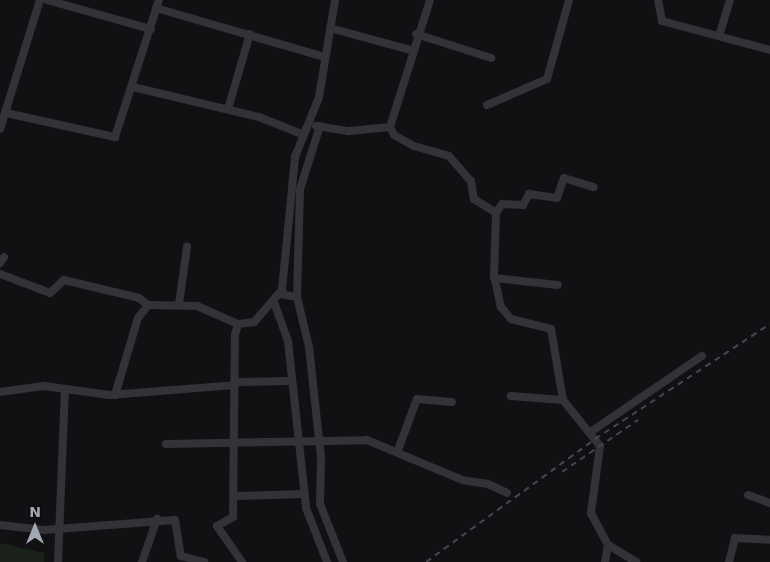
<!DOCTYPE html>
<html>
<head>
<meta charset="utf-8">
<style>
  body { margin:0 }
  #map { position:relative; width:770px; height:562px; overflow:hidden; background:#111113; font-family:"DejaVu Sans",sans-serif }
  div>[style] { position:absolute }
  [style*='--x'] { left:calc(var(--x)*1px); top:calc(var(--y)*1px); width:calc(var(--w)*1px); rotate:calc(var(--a)*1deg) }
  .green>* { inset:0; background:#19211a }
  .minor>* { height:8px; margin:-4px; padding:0 4px; transform-origin:4px; border-radius:4px; background:#323338 }
  .rail>* { height:2px; margin-top:-1px; transform-origin:0; background:repeating-linear-gradient(90deg,#45474d 0 6px,transparent 0 11px) }
  span { translate:-50% -50%; white-space:nowrap; text-align:center; line-height:1.15; -webkit-text-stroke:4px #0c0c0e; paint-order:stroke }
  .north { position:absolute; left:10px; top:502px; width:50px; height:50px; -webkit-text-stroke:4px #0c0c0e; paint-order:stroke; rotate:0deg; font-size:14px; font-weight:700; line-height:20px; text-align:center; color:#a1a8b4 }
  .north::after { content:''; display:block; margin:auto; width:18px; height:22px; background:#a1a8b4; clip-path:polygon(50% 0,100% 100%,50% 72%,0 100%) }
</style>
</head>
<body>
<div id="map">
  <div class="green">
    <div style="clip-path:polygon(0 543px,44px 553px,44px 562px,0 562px)"></div>
  </div>
  <div class="minor">
    <div style="--x:47;--y:0;--w:108;--a:15.6"></div>
    <div style="--x:430;--y:0;--w:133;--a:107.5"></div>
    <div style="--x:390;--y:127;--w:9;--a:63"></div>
    <div style="--x:394;--y:135;--w:23;--a:29"></div>
    <div style="--x:414;--y:146;--w:36;--a:16"></div>
    <div style="--x:449;--y:156;--w:33;--a:49"></div>
    <div style="--x:471;--y:181;--w:18;--a:81"></div>
    <div style="--x:474;--y:199;--w:26;--a:32"></div>
    <div style="--x:496;--y:213;--w:62;--a:91.8"></div>
    <div style="--x:494;--y:275;--w:33;--a:78"></div>
    <div style="--x:501;--y:307;--w:16;--a:50"></div>
    <div style="--x:511;--y:319;--w:41;--a:14"></div>
    <div style="--x:551;--y:329;--w:72;--a:80.4"></div>
    <div style="--x:563;--y:400;--w:59;--a:51.2"></div>
    <div style="--x:600;--y:446;--w:68;--a:97.7"></div>
    <div style="--x:591;--y:513;--w:36;--a:62"></div>
    <div style="--x:608;--y:545;--w:17;--a:100"></div>
    <div style="--x:658;--y:0;--w:21;--a:79"></div>
    <div style="--x:662;--y:21;--w:112;--a:15"></div>
    <div style="--x:156;--y:8;--w:176;--a:16.2"></div>
    <div style="--x:330;--y:28;--w:84;--a:15.2"></div>
    <div style="--x:416;--y:34;--w:79;--a:17.7"></div>
    <div style="--x:719;--y:36;--w:38;--a:-73"></div>
    <div style="--x:133;--y:87;--w:130;--a:13.4"></div>
    <div style="--x:259;--y:117;--w:48;--a:21.8"></div>
    <div style="--x:487;--y:105;--w:65;--a:-23.4"></div>
    <div style="--x:547;--y:79;--w:82;--a:-74.4"></div>
    <div style="--x:228;--y:109;--w:78;--a:-73.7"></div>
    <div style="--x:6;--y:113;--w:112;--a:12.4"></div>
    <div style="--x:115;--y:137;--w:144;--a:-72.2"></div>
    <div style="--x:316;--y:126;--w:33;--a:9"></div>
    <div style="--x:349;--y:131;--w:41;--a:-5.6"></div>
    <div style="--x:0;--y:129;--w:135;--a:-72.8"></div>
    <div style="--x:496;--y:213;--w:11;--a:-56"></div>
    <div style="--x:502;--y:204;--w:21;--a:3"></div>
    <div style="--x:523;--y:205;--w:13;--a:-61"></div>
    <div style="--x:529;--y:194;--w:28;--a:8"></div>
    <div style="--x:557;--y:198;--w:21;--a:-71"></div>
    <div style="--x:564;--y:178;--w:31;--a:17"></div>
    <div style="--x:0;--y:263;--w:7;--a:-56"></div>
    <div style="--x:0;--y:274;--w:53;--a:20.8"></div>
    <div style="--x:50;--y:293;--w:19;--a:-43"></div>
    <div style="--x:64;--y:280;--w:77;--a:13.5"></div>
    <div style="--x:139;--y:298;--w:11;--a:38"></div>
    <div style="--x:494;--y:278;--w:64;--a:6.2"></div>
    <div style="--x:280;--y:294;--w:17;--a:10"></div>
    <div style="--x:297;--y:297;--w:51;--a:76.5"></div>
    <div style="--x:309;--y:347;--w:112;--a:83.8"></div>
    <div style="--x:321;--y:458;--w:46;--a:91.2"></div>
    <div style="--x:320;--y:504;--w:62;--a:68.4"></div>
    <div style="--x:297;--y:297;--w:108;--a:-88.4"></div>
    <div style="--x:300;--y:189;--w:66;--a:-72.4"></div>
    <div style="--x:274;--y:302;--w:41;--a:70.3"></div>
    <div style="--x:288;--y:341;--w:168;--a:83.8"></div>
    <div style="--x:306;--y:508;--w:58;--a:68.7"></div>
    <div style="--x:179;--y:304;--w:58;--a:-82"></div>
    <div style="--x:235;--y:382;--w:55;--a:-1"></div>
    <div style="--x:0;--y:392;--w:44;--a:-7.8"></div>
    <div style="--x:44;--y:386;--w:66;--a:7.9"></div>
    <div style="--x:109;--y:395;--w:126;--a:-4.5"></div>
    <div style="--x:115;--y:395;--w:80;--a:-73.4"></div>
    <div style="--x:138;--y:318;--w:16;--a:-52"></div>
    <div style="--x:148;--y:305;--w:49;--a:1.2"></div>
    <div style="--x:197;--y:306;--w:45;--a:23.7"></div>
    <div style="--x:511;--y:396;--w:52;--a:4.4"></div>
    <div style="--x:592;--y:431;--w:133;--a:-34.3"></div>
    <div style="--x:166;--y:444;--w:201;--a:-1.1"></div>
    <div style="--x:367;--y:440;--w:103;--a:22.8"></div>
    <div style="--x:462;--y:480;--w:26;--a:9"></div>
    <div style="--x:488;--y:484;--w:21;--a:25"></div>
    <div style="--x:398;--y:450;--w:54;--a:-69.6"></div>
    <div style="--x:417;--y:399;--w:35;--a:5"></div>
    <div style="--x:748;--y:495;--w:23;--a:20"></div>
    <div style="--x:234;--y:496;--w:70;--a:-1.6"></div>
    <div style="--x:0;--y:525;--w:44;--a:6.5"></div>
    <div style="--x:44;--y:530;--w:131;--a:-4.4"></div>
    <div style="--x:175;--y:520;--w:36;--a:81"></div>
    <div style="--x:181;--y:556;--w:24;--a:15"></div>
    <div style="--x:608;--y:545;--w:33;--a:31"></div>
    <div style="--x:58;--y:562;--w:173;--a:-87.7"></div>
    <div style="--x:142;--y:562;--w:46;--a:-70.8"></div>
    <div style="--x:242;--y:562;--w:44;--a:-124.8"></div>
    <div style="--x:217;--y:526;--w:18;--a:-29"></div>
    <div style="--x:233;--y:517;--w:182;--a:-89.4"></div>
    <div style="--x:235;--y:335;--w:11;--a:-75"></div>
    <div style="--x:238;--y:324;--w:16;--a:-7"></div>
    <div style="--x:254;--y:322;--w:43;--a:-48.8"></div>
    <div style="--x:282;--y:290;--w:134;--a:-84.4"></div>
    <div style="--x:295;--y:157;--w:65;--a:-68.2"></div>
    <div style="--x:319;--y:97;--w:98;--a:-80.6"></div>
    <div style="--x:729;--y:562;--w:25;--a:-76"></div>
    <div style="--x:735;--y:538;--w:35;--a:3"></div>
  </div>
  <div class="rail">
    <div style="--x:562;--y:472;--w:92;--a:-34.4"></div>
    <div style="--x:426;--y:562;--w:209;--a:-36"></div>
    <div style="--x:595;--y:439;--w:209;--a:-33.3"></div>
  </div>
  <div class="north">N</div>
</div>
</body>
</html>
